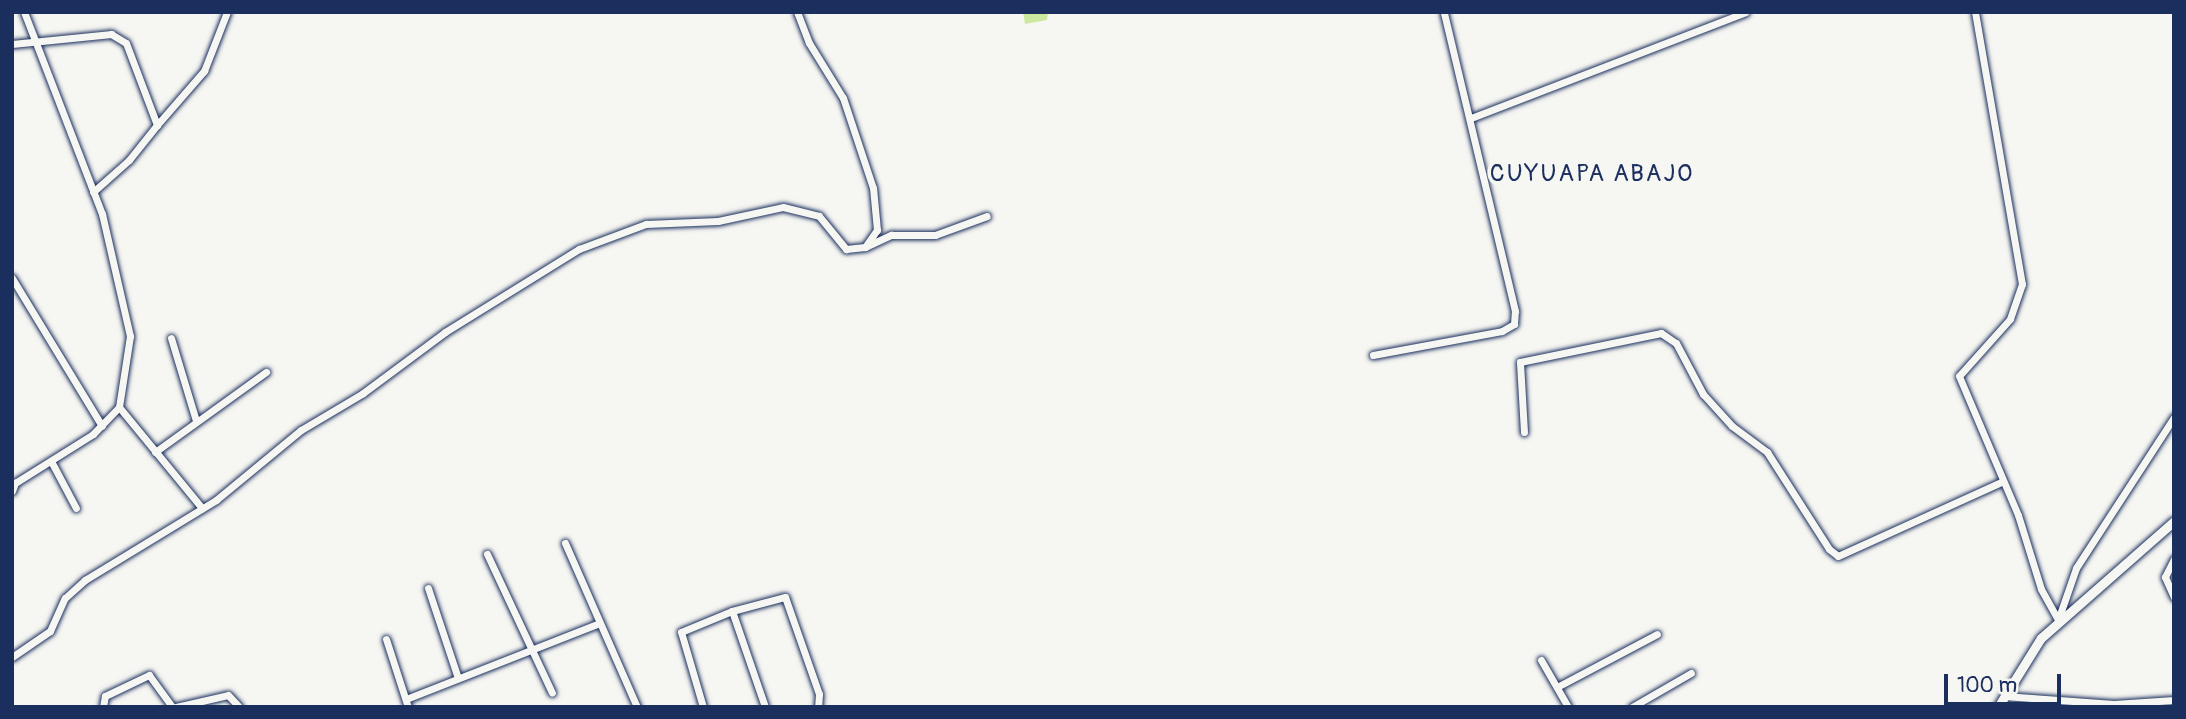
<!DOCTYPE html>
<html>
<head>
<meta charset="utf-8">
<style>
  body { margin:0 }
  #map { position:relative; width:2186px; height:719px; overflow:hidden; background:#f6f6f2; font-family:Pangolin,sans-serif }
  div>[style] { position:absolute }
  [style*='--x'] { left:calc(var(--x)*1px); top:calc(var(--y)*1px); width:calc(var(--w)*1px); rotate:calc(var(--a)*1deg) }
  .green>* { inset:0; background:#cbe89f }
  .roads { filter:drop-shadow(0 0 2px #1b2f5e) drop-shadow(0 0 2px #1b2f5e) }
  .minor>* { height:7px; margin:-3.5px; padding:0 3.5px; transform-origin:3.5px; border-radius:3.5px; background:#f6f6f2 }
  .tertiary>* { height:9px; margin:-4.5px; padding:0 4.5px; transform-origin:4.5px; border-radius:4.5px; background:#f6f6f2 }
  span { translate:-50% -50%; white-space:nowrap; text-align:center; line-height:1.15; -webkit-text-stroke:7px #f6f6f2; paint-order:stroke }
  .quarter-label { font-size:24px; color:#1b2f5e; letter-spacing:2px }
  .frame { position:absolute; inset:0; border:14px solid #1b2f5e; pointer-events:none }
  .scale { position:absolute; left:1944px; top:674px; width:117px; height:32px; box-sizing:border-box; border:4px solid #1b2f5e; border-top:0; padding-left:9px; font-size:21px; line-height:24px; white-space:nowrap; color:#1b2f5e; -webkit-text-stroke:5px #f6f6f2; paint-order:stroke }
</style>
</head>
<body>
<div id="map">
  <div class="green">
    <div style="clip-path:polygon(1023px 12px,1048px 12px,1047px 20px,1025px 24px)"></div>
  </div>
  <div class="roads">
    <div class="minor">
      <div style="--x:1975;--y:12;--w:276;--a:80.2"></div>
      <div style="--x:2022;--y:284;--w:37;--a:109"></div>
      <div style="--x:2010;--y:319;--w:76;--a:131.8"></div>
      <div style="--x:1959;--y:376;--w:151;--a:67"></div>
      <div style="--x:2018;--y:515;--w:77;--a:72.7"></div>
      <div style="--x:2041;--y:589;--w:35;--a:61"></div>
      <div style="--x:12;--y:44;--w:100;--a:-5.8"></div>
      <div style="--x:111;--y:34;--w:17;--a:31"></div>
      <div style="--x:126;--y:43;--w:88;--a:69.3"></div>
      <div style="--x:157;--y:125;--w:45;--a:128.7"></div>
      <div style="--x:129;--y:160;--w:48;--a:138.4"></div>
      <div style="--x:1471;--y:118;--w:294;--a:-21.1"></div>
      <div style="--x:157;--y:125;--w:72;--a:-49"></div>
      <div style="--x:204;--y:71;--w:63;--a:-68.7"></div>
      <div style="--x:865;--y:247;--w:29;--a:-25"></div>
      <div style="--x:891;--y:235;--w:44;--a:0"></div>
      <div style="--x:935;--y:235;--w:55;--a:-20.1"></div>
      <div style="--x:12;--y:278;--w:173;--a:58.7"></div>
      <div style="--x:171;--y:338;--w:87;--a:73.2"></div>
      <div style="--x:1373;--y:355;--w:131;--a:-10.5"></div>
      <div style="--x:1502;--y:331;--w:14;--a:-30"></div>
      <div style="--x:1514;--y:324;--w:13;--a:-86"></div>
      <div style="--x:1515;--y:311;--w:307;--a:-103.4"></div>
      <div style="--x:119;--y:407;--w:131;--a:50.6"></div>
      <div style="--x:1524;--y:432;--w:70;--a:-93.3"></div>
      <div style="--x:1520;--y:362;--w:144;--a:-11.6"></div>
      <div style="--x:1661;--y:333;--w:18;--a:34"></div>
      <div style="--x:1676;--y:343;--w:58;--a:62.1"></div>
      <div style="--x:1703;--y:394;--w:43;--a:47.8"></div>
      <div style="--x:1732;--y:426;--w:44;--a:36.6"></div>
      <div style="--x:1767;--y:452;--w:115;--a:57.4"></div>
      <div style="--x:1829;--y:549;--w:11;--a:38"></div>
      <div style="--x:1838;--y:556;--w:181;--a:-24.4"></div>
      <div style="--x:155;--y:452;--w:137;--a:-35.8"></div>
      <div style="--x:51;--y:461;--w:53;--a:62"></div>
      <div style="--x:12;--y:491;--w:9;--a:-69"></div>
      <div style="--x:15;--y:483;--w:92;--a:-32.1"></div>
      <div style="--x:93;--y:434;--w:37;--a:-46"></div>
      <div style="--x:119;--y:407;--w:72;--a:-81.2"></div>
      <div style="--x:130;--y:336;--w:125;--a:-102.9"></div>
      <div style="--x:102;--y:214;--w:217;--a:-111.1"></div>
      <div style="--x:565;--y:543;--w:179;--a:66.3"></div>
      <div style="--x:487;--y:554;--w:153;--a:64.9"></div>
      <div style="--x:2174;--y:559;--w:20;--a:117"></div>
      <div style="--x:2165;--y:577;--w:22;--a:66"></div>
      <div style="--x:428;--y:588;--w:95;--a:71.6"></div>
      <div style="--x:732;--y:611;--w:102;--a:71"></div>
      <div style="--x:2058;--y:620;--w:55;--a:-70.9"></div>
      <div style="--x:2076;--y:568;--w:180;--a:-57"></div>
      <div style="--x:386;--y:639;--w:71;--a:72.1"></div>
      <div style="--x:12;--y:657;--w:46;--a:-34.4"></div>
      <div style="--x:50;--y:631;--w:36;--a:-66"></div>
      <div style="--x:65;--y:598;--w:27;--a:-42"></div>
      <div style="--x:85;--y:580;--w:153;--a:-31.4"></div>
      <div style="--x:216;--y:500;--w:110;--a:-39.5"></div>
      <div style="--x:301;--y:430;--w:72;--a:-30.8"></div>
      <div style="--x:363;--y:393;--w:102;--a:-36.6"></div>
      <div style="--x:445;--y:332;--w:158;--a:-31.8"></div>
      <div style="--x:579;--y:249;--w:72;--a:-20.5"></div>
      <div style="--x:646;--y:224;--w:72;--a:-2.4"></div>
      <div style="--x:718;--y:221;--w:66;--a:-12.2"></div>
      <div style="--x:783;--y:207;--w:37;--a:14"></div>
      <div style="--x:819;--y:216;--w:43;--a:50.7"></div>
      <div style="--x:846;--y:249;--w:19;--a:-6"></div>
      <div style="--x:865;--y:247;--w:21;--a:-55"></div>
      <div style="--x:877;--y:230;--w:42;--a:-95.4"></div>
      <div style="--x:873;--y:188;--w:95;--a:-108.4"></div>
      <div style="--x:843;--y:98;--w:65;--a:-121.7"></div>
      <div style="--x:809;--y:43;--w:33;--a:-111"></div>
      <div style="--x:1541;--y:660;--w:54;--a:60.1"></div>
      <div style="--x:1557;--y:687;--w:113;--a:-27.9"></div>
      <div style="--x:2004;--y:696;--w:110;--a:4.2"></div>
      <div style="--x:2114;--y:704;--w:60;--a:-3.8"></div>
      <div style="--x:406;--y:699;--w:208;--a:-21.4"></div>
      <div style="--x:103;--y:707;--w:11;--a:-80"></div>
      <div style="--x:105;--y:696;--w:49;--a:-25.5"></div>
      <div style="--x:149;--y:675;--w:39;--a:54"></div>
      <div style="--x:176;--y:707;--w:53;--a:-13"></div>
      <div style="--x:228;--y:695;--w:16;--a:47"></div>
      <div style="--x:703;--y:707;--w:78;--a:-106.3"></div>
      <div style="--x:681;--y:632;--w:55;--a:-22.4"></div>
      <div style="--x:732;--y:611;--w:55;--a:-14.8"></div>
      <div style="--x:785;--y:597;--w:103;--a:70.7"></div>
      <div style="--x:819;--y:694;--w:13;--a:94"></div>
      <div style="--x:1632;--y:707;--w:68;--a:-30"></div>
    </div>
    <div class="tertiary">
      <div style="--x:1998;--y:707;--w:81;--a:-58.1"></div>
      <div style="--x:2041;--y:638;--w:177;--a:-41.3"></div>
    </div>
  </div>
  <div class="quarter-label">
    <span style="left:1592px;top:174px">CUYUAPA ABAJO</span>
  </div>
  <div class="frame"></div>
  <div class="scale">100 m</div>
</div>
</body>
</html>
